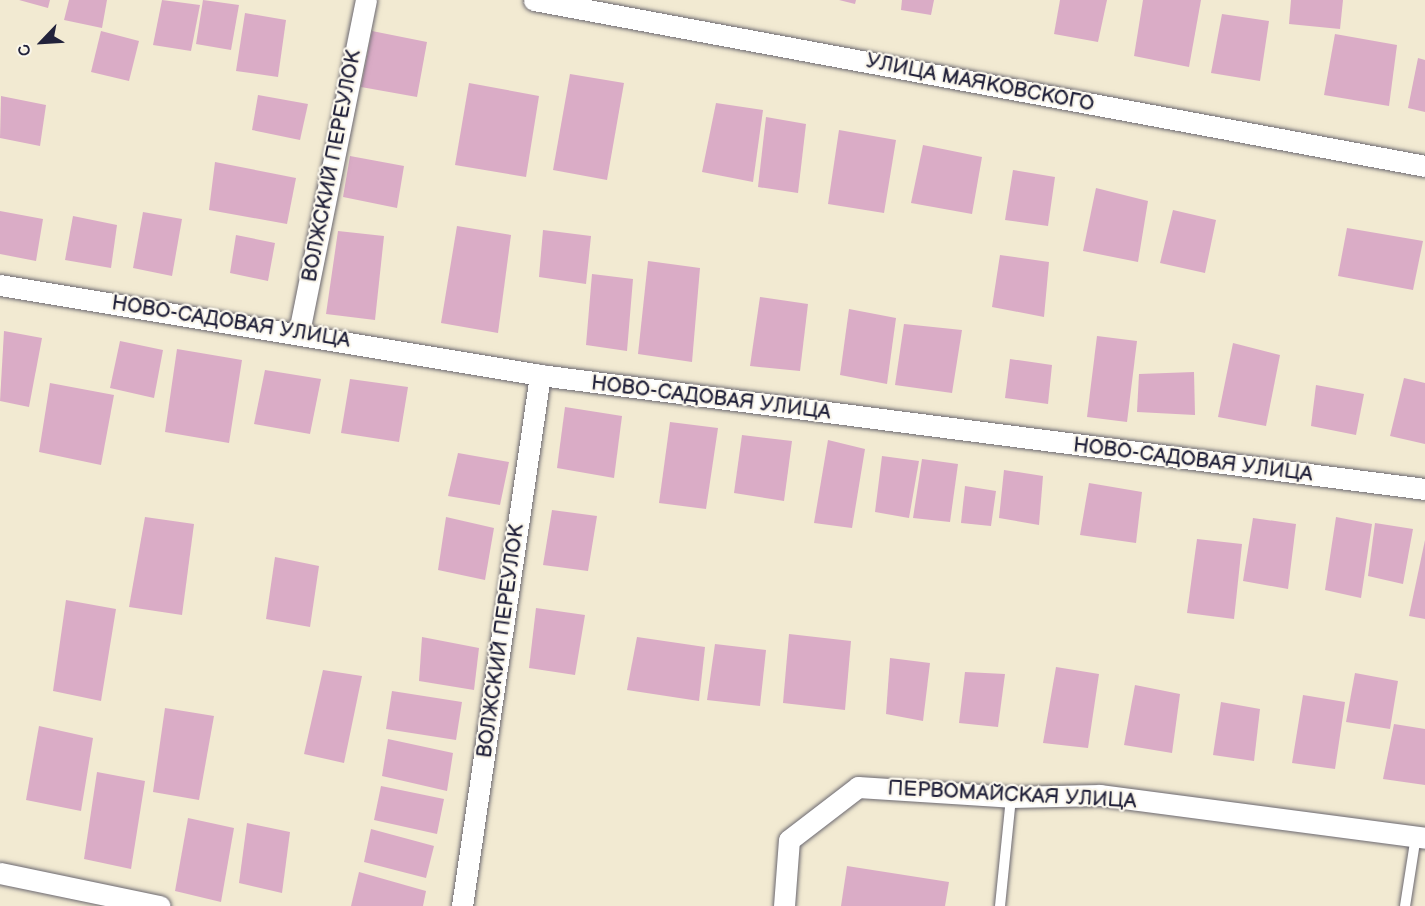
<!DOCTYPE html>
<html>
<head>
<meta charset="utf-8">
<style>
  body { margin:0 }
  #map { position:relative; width:1425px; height:906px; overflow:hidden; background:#f2ead2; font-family:"Balsamiq Sans",sans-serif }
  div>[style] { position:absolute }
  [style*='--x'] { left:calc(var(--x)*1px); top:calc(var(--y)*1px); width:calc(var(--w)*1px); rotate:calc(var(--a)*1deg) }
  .building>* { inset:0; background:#daacc6 }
  .roads { filter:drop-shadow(0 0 2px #6b6870) drop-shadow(0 0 2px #6b6870) }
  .service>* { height:10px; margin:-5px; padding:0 5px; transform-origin:5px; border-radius:5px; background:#fff }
  .minor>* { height:21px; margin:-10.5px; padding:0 10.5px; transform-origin:10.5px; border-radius:10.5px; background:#fff }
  span { translate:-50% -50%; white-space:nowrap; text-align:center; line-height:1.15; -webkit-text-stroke:4.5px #fbf7ec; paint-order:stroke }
  .street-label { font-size:21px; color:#22223b }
  .north { position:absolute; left:12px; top:12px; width:60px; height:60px; -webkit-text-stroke:4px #fbf7ec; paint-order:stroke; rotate:245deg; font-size:16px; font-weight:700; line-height:24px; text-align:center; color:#22223b }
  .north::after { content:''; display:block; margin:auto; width:21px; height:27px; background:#22223b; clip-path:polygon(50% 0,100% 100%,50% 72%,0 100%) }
</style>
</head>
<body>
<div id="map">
  <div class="building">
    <div style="clip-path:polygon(19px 0,50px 0,48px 8px)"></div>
    <div style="clip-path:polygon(69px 0,107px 0,102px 28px,64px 20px)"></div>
    <div style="clip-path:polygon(162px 0,200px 5px,191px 51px,153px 45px)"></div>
    <div style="clip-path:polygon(203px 0,239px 5px,231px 50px,196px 44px)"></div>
    <div style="clip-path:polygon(839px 0,856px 0,855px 4px)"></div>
    <div style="clip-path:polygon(902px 0,934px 0,931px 15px,901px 10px)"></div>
    <div style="clip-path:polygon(1060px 0,1107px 0,1098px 42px,1054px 34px)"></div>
    <div style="clip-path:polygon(1143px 0,1201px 0,1189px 67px,1134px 56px)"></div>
    <div style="clip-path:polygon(1291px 0,1343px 0,1340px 29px,1289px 24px)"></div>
    <div style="clip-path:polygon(245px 13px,286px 20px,278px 77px,236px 71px)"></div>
    <div style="clip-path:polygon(1222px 14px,1269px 21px,1260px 81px,1211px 73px)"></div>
    <div style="clip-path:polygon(101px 31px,139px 41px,129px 81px,91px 72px)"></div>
    <div style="clip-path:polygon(372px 31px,427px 42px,417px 97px,361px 87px)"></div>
    <div style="clip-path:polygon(1335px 34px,1397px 45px,1389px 106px,1324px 95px)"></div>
    <div style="clip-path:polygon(1418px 58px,1425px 60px,1425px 112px,1408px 108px)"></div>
    <div style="clip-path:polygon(570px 74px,624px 83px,607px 180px,553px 170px)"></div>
    <div style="clip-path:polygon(469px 83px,539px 96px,526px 177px,455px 165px)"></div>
    <div style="clip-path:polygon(258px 95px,308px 104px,300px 140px,252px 130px)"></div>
    <div style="clip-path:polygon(1px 96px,46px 105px,40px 146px,0 138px)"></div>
    <div style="clip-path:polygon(716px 103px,763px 110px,753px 182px,702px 172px)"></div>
    <div style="clip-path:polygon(766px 117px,806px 124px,798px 193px,758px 187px)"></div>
    <div style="clip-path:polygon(839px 130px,896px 140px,884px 213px,828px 204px)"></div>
    <div style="clip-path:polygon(923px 145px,982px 157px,972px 214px,911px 203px)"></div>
    <div style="clip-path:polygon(350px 156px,404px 166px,397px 208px,343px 197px)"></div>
    <div style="clip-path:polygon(215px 162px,296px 178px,287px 224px,209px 210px)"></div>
    <div style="clip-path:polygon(1013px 170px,1055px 177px,1048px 226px,1005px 220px)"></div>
    <div style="clip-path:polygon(1096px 188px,1148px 201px,1138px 262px,1083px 251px)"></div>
    <div style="clip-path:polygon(1173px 210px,1216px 220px,1205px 273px,1160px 263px)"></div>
    <div style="clip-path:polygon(0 211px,43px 219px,36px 261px,0 254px)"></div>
    <div style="clip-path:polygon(143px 212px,182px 219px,172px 276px,133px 268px)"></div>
    <div style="clip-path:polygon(73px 216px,117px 225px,111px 268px,65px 260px)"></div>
    <div style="clip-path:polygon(457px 226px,511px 235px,498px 333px,441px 323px)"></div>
    <div style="clip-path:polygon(1347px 228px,1423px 241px,1413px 290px,1338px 276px)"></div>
    <div style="clip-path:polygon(543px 230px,591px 236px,586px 284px,539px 277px)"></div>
    <div style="clip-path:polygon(338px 231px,384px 236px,375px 320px,326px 314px)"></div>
    <div style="clip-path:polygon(236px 235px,275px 243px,268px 281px,230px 273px)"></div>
    <div style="clip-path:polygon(1000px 255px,1049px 262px,1044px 317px,992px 307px)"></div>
    <div style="clip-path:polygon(648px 261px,700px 268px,692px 362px,638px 354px)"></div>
    <div style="clip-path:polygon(592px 274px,633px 279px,627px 351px,586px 345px)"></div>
    <div style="clip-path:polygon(760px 297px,808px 304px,800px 371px,750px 366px)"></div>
    <div style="clip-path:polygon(849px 309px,896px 318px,887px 384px,840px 375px)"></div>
    <div style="clip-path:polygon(904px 324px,962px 330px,952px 393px,895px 385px)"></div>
    <div style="clip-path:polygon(4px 331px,42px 338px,29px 407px,0 401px)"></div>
    <div style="clip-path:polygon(1097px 336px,1137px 341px,1127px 422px,1087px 417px)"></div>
    <div style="clip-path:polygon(120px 341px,163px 350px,154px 398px,110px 388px)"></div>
    <div style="clip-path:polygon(1233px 343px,1280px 355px,1266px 426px,1218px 417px)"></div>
    <div style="clip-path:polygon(177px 349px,242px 360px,229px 443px,165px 432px)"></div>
    <div style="clip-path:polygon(1010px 359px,1052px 365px,1048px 404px,1005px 398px)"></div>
    <div style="clip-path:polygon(265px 370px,321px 379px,310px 434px,254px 424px)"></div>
    <div style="clip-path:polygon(1194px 372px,1195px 415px,1137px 412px,1139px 374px)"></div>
    <div style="clip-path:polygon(1404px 378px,1425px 383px,1425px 444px,1390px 436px)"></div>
    <div style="clip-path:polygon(350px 379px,408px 387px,399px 442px,341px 433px)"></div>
    <div style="clip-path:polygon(50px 383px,114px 395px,101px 465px,39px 452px)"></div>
    <div style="clip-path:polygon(1316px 385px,1364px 394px,1356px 435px,1311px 426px)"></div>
    <div style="clip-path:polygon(565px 407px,622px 416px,614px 478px,557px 468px)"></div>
    <div style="clip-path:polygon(670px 422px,718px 428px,706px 509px,659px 503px)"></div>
    <div style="clip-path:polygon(742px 435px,792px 441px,784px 501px,734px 493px)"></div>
    <div style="clip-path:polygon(828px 440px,865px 449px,852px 528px,814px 523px)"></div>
    <div style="clip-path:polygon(458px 453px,509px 462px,500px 505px,448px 496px)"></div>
    <div style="clip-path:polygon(882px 456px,919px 461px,909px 518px,875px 512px)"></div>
    <div style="clip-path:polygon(922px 459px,958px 464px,950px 522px,913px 518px)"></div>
    <div style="clip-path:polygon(1004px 470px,1043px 476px,1039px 525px,999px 518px)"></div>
    <div style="clip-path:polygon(1089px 483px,1142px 492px,1136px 543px,1080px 535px)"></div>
    <div style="clip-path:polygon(965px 486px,996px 491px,991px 526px,961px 523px)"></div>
    <div style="clip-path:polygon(552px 510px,597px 516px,588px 571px,543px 565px)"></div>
    <div style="clip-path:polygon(145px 517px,194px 524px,182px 615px,129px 607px)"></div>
    <div style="clip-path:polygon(446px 517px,494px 528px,485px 580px,438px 570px)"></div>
    <div style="clip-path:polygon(1336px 517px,1372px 524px,1361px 598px,1325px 590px)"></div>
    <div style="clip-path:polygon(1253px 518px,1296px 524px,1288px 589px,1243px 581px)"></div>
    <div style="clip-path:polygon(1375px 523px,1413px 529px,1403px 584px,1368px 576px)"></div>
    <div style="clip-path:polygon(1197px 539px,1242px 544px,1234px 619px,1187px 613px)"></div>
    <div style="clip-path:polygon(1425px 540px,1425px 619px,1409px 616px)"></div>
    <div style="clip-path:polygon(275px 557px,319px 566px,310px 627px,266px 619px)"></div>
    <div style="clip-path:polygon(66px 600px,116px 609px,101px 701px,53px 691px)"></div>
    <div style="clip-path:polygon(536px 608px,585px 615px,575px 675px,529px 668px)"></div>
    <div style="clip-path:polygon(789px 634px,851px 641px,845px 710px,783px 703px)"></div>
    <div style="clip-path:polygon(422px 637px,479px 648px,474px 690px,419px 681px)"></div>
    <div style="clip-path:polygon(637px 637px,705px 647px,699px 701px,627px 690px)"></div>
    <div style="clip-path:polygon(715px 644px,766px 650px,760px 706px,707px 700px)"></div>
    <div style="clip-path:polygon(890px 658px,930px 663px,923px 721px,886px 714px)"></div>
    <div style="clip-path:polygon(1056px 667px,1099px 674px,1088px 748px,1043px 743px)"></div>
    <div style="clip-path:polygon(323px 670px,362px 676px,344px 763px,304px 754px)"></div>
    <div style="clip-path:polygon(965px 672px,1005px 674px,998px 727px,959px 723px)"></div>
    <div style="clip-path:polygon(1355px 673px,1398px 681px,1390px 729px,1346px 722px)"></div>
    <div style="clip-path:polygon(1135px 685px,1180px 694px,1172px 753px,1124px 745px)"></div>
    <div style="clip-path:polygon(392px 691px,462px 702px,456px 740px,386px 729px)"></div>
    <div style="clip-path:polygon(1303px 695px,1345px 702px,1335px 769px,1292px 763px)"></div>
    <div style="clip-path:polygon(1221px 702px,1260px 709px,1254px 761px,1213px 755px)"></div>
    <div style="clip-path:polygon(165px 708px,214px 716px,199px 800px,153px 792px)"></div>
    <div style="clip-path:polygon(1394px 724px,1425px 729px,1425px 785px,1383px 779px)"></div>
    <div style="clip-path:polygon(39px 726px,93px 738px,81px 811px,26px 800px)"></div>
    <div style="clip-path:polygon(388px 739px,453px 753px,447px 791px,382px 776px)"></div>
    <div style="clip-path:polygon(97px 772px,145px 781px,131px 869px,84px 859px)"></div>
    <div style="clip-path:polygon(381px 786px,444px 799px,437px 834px,374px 820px)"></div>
    <div style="clip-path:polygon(188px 818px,234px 828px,221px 902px,175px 891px)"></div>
    <div style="clip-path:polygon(247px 823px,290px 832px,282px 893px,239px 883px)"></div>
    <div style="clip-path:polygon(371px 829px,434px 846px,426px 878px,364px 862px)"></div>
    <div style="clip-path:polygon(847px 866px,949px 882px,945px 906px,841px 906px)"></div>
    <div style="clip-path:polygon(359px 872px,426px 891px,423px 906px,351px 906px)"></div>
  </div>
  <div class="roads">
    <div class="service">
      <div style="--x:1000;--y:906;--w:110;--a:-84.2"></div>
      <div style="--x:1405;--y:906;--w:71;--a:-81.1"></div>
    </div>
    <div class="minor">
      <div style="--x:534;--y:0;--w:906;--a:10.55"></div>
      <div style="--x:0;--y:285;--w:547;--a:9.46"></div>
      <div style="--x:540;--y:375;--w:892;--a:7.34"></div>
      <div style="--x:299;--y:332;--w:339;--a:-78.6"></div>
      <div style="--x:0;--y:873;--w:163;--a:11.7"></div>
      <div style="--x:462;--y:906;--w:537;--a:-81.64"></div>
      <div style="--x:784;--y:906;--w:66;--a:-85.7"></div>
      <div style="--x:789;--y:840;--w:87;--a:-37.5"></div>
      <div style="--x:858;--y:787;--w:153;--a:3.7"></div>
      <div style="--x:1011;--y:797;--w:89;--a:-1.3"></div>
      <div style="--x:1100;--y:795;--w:328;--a:7.5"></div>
    </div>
  </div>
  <div class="street-label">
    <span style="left:980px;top:83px;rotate:11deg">УЛИЦА МАЯКОВСКОГО</span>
    <span style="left:332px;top:166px;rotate:-79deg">ВОЛЖСКИЙ ПЕРЕУЛОК</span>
    <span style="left:231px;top:322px;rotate:9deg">НОВО-САДОВАЯ УЛИЦА</span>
    <span style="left:711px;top:398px;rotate:7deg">НОВО-САДОВАЯ УЛИЦА</span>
    <span style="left:1193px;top:460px;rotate:7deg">НОВО-САДОВАЯ УЛИЦА</span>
    <span style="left:501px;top:641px;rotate:-82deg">ВОЛЖСКИЙ ПЕРЕУЛОК</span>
    <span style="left:1012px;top:795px;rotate:3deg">ПЕРВОМАЙСКАЯ УЛИЦА</span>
  </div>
  <div class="north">С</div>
</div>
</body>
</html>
